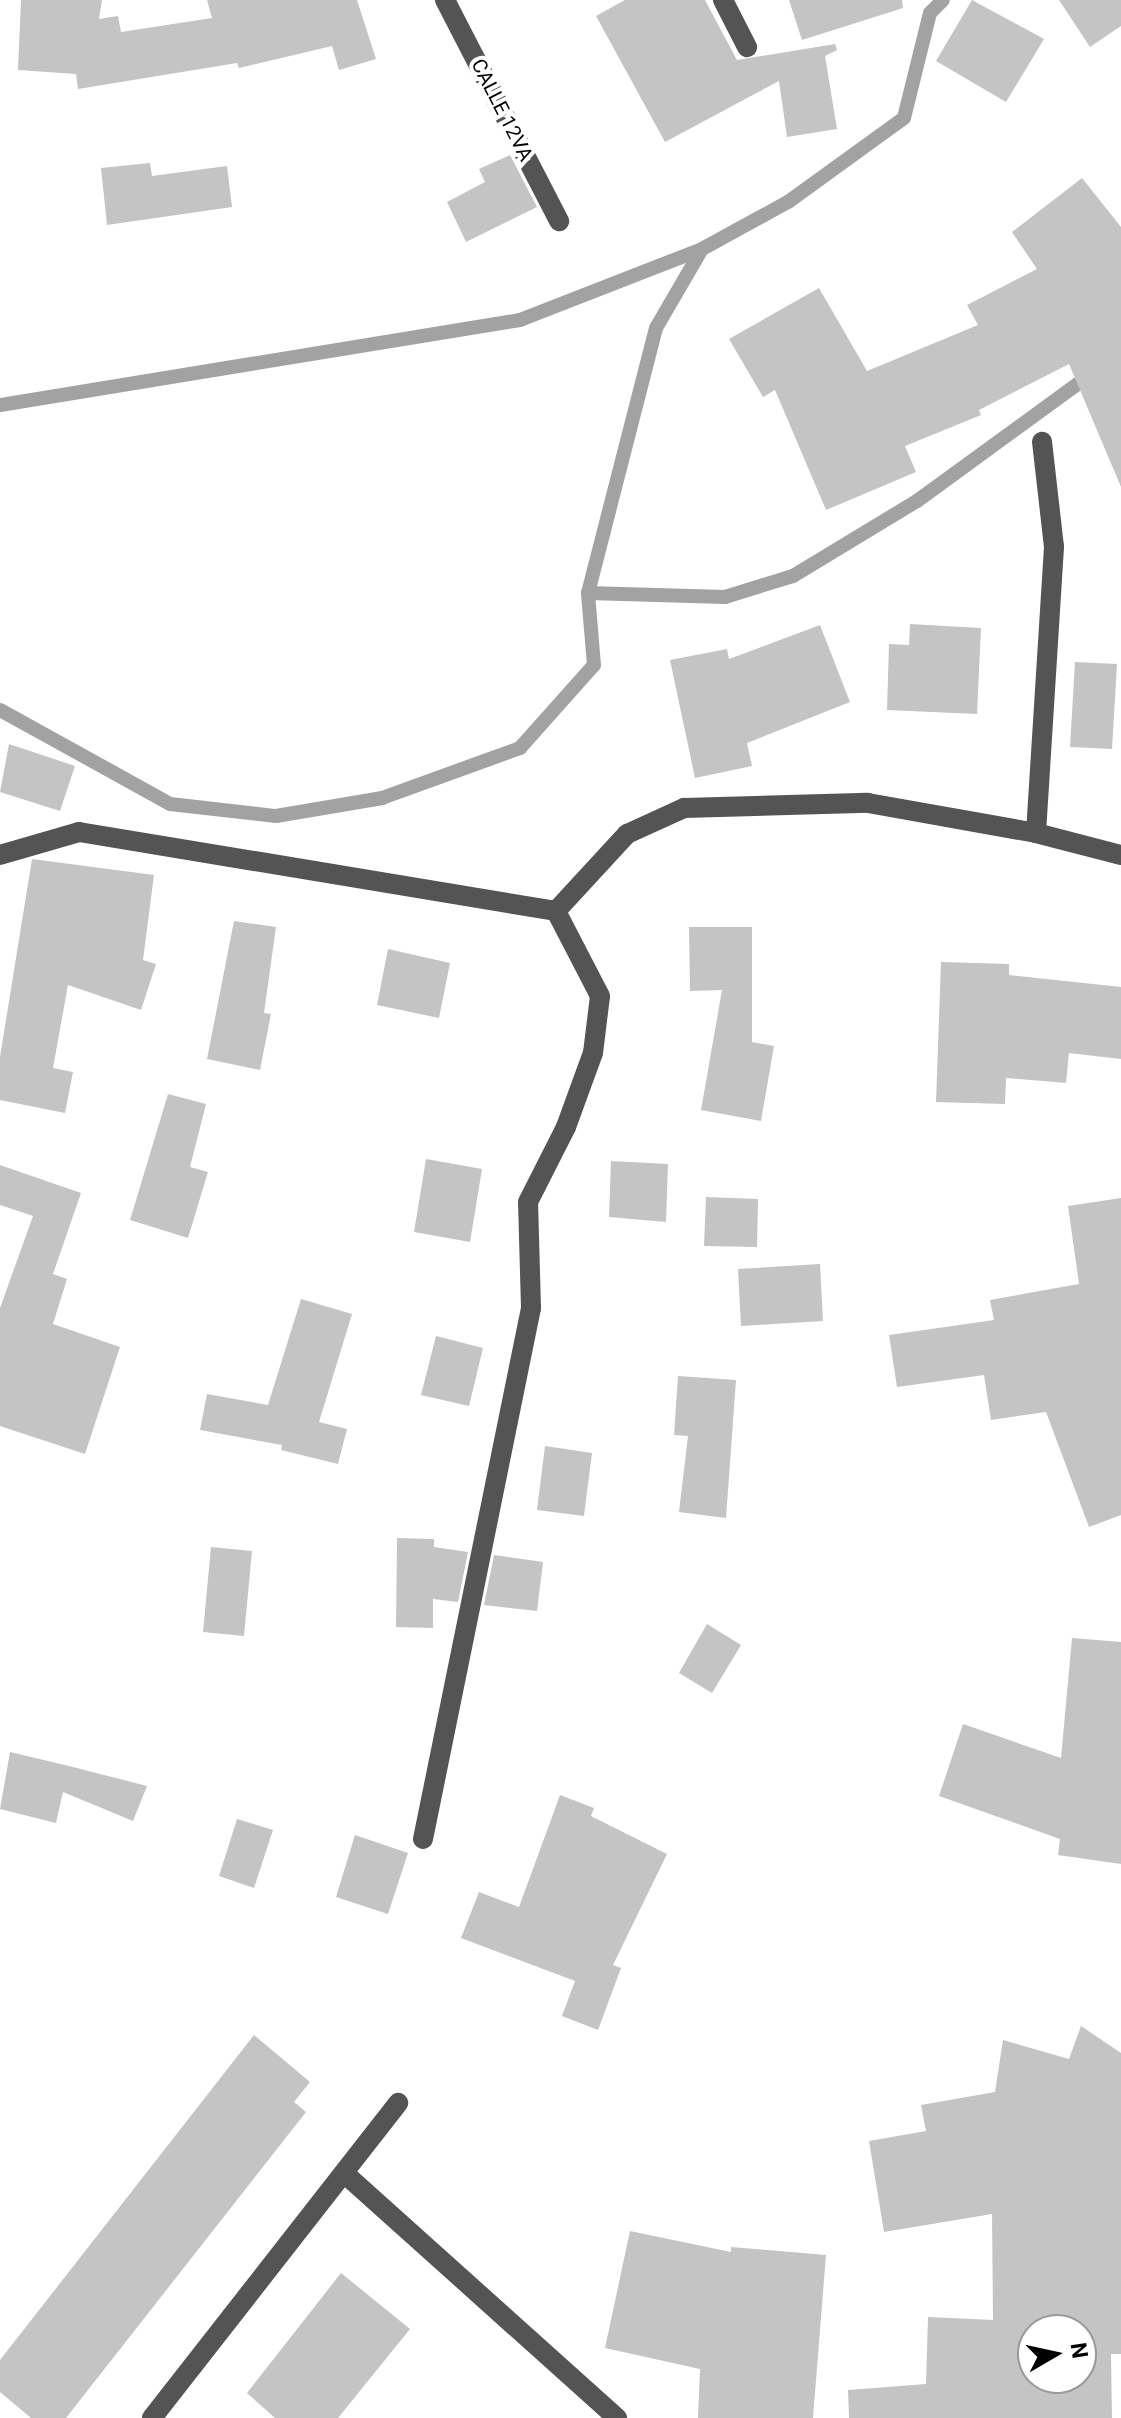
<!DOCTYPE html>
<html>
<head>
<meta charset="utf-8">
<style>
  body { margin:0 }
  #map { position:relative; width:1121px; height:2418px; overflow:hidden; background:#fff; font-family:Roboto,sans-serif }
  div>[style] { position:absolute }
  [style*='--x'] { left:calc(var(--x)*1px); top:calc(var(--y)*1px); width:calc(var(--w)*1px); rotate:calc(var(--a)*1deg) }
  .stream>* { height:14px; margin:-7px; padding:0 7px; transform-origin:7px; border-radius:7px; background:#a2a2a2 }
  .building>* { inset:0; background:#c4c4c4 }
  .minor>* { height:20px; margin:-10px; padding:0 10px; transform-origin:10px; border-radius:10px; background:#545454 }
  span { translate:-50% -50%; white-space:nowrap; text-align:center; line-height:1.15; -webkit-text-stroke:8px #fff; paint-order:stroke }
  .street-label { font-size:20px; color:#000 }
  .north { position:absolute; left:1017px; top:2314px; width:80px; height:80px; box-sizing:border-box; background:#fff; border:2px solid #999; border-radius:50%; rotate:81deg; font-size:22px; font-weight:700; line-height:32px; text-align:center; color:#000 }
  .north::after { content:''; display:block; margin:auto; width:28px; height:36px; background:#000; clip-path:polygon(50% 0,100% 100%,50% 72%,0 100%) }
</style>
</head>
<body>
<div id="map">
  <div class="stream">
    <div style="--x:0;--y:405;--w:527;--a:-9.28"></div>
    <div style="--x:520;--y:320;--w:195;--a:-21.3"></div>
    <div style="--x:588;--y:593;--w:137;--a:1.7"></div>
    <div style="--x:725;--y:597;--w:71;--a:-17.2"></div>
    <div style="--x:793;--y:576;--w:145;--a:-31.2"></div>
    <div style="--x:917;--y:501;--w:253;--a:-36.1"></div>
    <div style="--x:0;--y:710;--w:194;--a:28.9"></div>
    <div style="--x:170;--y:804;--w:107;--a:6.5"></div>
    <div style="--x:276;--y:816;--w:108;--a:-9.6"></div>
    <div style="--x:382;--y:798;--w:147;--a:-19.9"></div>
    <div style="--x:520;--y:748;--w:111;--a:-48.3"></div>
    <div style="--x:594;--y:665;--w:72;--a:-94.8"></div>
    <div style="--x:588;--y:593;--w:274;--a:-75.6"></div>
    <div style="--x:656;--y:328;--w:91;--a:-59.8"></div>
    <div style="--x:702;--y:249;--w:98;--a:-28.7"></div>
    <div style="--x:788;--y:202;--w:143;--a:-35.9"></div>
    <div style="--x:904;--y:118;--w:108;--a:-76.1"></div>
    <div style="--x:930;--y:13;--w:18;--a:-45"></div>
  </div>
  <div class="building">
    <div style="clip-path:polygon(21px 0,102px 0,99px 19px,118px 16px,121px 32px,212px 18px,207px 0,357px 0,376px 59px,339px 70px,332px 46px,239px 68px,237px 63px,78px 89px,76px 74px,18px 70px)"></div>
    <div style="clip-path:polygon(625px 0,705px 0,737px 60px,835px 44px,837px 50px,825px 56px,837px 129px,787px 137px,779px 81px,665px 142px,596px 16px)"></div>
    <div style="clip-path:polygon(789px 0,902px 0,903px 8px,802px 40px)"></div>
    <div style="clip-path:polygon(972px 0,1044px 39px,1006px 102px,936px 61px)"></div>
    <div style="clip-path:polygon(1059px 0,1121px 0,1121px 26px,1090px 47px)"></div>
    <div style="clip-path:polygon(510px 155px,537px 207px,466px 242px,447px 202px,485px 182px,479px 169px)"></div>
    <div style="clip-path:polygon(150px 163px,152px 176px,227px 166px,232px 207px,107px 225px,101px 168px)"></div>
    <div style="clip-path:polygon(1082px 178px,1121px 227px,1121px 487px,1069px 364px,979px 410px,981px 415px,905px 446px,916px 472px,826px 510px,775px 390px,763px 397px,729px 339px,819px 288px,867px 371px,978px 325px,967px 305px,1037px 269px,1012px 232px)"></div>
    <div style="clip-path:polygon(910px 624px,981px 628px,977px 714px,887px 710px,889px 644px,909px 645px)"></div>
    <div style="clip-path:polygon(820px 625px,850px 702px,747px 743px,752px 766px,695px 778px,670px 660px,727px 649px,729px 659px)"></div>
    <div style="clip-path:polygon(1075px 662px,1117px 664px,1112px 749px,1070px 747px)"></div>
    <div style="clip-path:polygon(9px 744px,75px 766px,60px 811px,0 792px)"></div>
    <div style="clip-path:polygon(32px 859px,154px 875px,143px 960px,156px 964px,141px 1010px,68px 985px,53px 1068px,73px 1072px,65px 1113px,0 1100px,0 1057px)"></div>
    <div style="clip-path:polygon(234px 921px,276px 927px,264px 1013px,271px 1014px,260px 1070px,207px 1059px)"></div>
    <div style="clip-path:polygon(689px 927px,752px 927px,752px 1042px,774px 1046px,761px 1121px,701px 1110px,722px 990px,690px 991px)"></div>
    <div style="clip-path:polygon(388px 949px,450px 963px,439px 1018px,377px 1005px)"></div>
    <div style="clip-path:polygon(941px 962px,1009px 964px,1009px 975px,1121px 987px,1121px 1059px,1069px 1053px,1066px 1083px,1006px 1078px,1005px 1104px,936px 1102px)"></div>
    <div style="clip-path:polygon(168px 1094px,206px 1104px,190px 1167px,208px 1172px,188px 1238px,130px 1220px)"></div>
    <div style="clip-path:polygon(426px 1159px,482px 1169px,470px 1242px,414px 1232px)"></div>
    <div style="clip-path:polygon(611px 1161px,668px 1164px,666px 1222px,609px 1217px)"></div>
    <div style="clip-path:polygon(0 1165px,81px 1193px,53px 1274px,67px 1279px,53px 1324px,120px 1347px,85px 1454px,0 1426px,0 1308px,33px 1216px,0 1205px)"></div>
    <div style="clip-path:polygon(706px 1197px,758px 1199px,757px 1247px,704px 1246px)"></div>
    <div style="clip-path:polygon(1121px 1198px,1121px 1515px,1089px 1527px,1046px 1412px,991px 1420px,984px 1375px,897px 1387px,889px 1335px,994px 1320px,990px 1300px,1079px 1284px,1068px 1206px)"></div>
    <div style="clip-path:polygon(820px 1264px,823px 1321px,741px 1326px,738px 1269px)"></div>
    <div style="clip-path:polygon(301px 1299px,352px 1314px,319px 1422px,347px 1429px,338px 1464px,281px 1450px,282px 1445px,200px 1430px,207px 1394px,268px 1405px)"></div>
    <div style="clip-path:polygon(436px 1336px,483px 1348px,469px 1406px,421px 1395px)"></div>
    <div style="clip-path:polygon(678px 1376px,736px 1380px,726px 1518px,679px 1512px,688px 1436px,674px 1435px)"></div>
    <div style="clip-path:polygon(545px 1446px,592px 1453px,584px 1516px,537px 1510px)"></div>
    <div style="clip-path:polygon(397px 1538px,434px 1539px,434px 1547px,468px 1552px,458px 1602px,433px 1599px,433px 1628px,396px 1627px)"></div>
    <div style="clip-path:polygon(211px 1547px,252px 1551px,244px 1636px,203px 1632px)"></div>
    <div style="clip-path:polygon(494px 1555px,543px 1562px,537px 1611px,484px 1605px)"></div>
    <div style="clip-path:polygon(707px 1624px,741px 1645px,712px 1693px,679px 1673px)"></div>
    <div style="clip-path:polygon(1072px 1638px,1121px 1642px,1121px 1864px,1058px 1855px,1060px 1839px,939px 1796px,963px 1724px,1061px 1758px)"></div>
    <div style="clip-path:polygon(10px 1752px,69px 1766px,147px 1786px,133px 1821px,63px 1792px,56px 1823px,0 1809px)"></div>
    <div style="clip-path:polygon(560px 1795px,594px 1808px,591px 1816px,667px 1854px,613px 1965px,621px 1968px,598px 2030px,562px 2016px,575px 1981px,461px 1938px,479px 1892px,519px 1907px)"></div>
    <div style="clip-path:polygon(237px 1819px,273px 1830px,254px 1888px,219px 1876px)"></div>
    <div style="clip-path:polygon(355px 1835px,408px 1853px,388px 1914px,336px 1897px)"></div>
    <div style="clip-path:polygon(evenodd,1081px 2026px,1121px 2053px,1121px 2354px,1111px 2354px,1112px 2418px,849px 2418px,848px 2390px,926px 2384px,928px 2317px,993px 2320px,992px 2214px,884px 2232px,869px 2141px,926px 2131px,921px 2105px,995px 2092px,1003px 2040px,1069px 2059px,1081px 2026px,1033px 2330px,1081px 2330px,1081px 2378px,1033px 2378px,1033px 2330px)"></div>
    <div style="clip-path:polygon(254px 2035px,310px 2082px,294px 2102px,306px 2112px,66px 2418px,31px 2418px,0 2392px,0 2360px)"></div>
    <div style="clip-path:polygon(630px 2231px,731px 2252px,731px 2247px,826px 2255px,813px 2418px,698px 2418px,700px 2369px,605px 2348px)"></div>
    <div style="clip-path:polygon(341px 2273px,410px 2329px,338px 2418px,275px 2418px,247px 2393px)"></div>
  </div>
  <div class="minor">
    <div style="--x:445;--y:0;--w:249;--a:62.7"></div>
    <div style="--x:723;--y:0;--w:53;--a:62.9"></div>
    <div style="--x:1036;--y:833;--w:287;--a:-86.4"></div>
    <div style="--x:1054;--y:547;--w:106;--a:-96.5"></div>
    <div style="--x:0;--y:855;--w:82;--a:-16.2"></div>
    <div style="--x:79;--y:832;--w:483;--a:9.4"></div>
    <div style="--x:556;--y:911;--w:105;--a:-47.3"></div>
    <div style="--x:627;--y:834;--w:63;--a:-24.5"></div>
    <div style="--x:684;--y:808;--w:184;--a:-1.6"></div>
    <div style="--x:868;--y:803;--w:171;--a:10.1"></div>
    <div style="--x:1036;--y:833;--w:88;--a:14.5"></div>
    <div style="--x:423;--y:1839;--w:542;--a:-78.5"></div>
    <div style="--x:531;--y:1308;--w:106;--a:-91.6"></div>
    <div style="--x:528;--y:1202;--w:84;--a:-63.1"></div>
    <div style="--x:566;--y:1127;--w:79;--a:-70"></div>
    <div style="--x:593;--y:1053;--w:57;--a:-83"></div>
    <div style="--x:600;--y:996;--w:96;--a:-117.4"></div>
    <div style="--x:344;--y:2173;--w:367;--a:41.9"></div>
    <div style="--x:152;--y:2418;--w:400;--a:-52"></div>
  </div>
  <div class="street-label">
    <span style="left:502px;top:110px;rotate:63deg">CALLE 12VA</span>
  </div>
  <div class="north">N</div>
</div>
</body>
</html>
